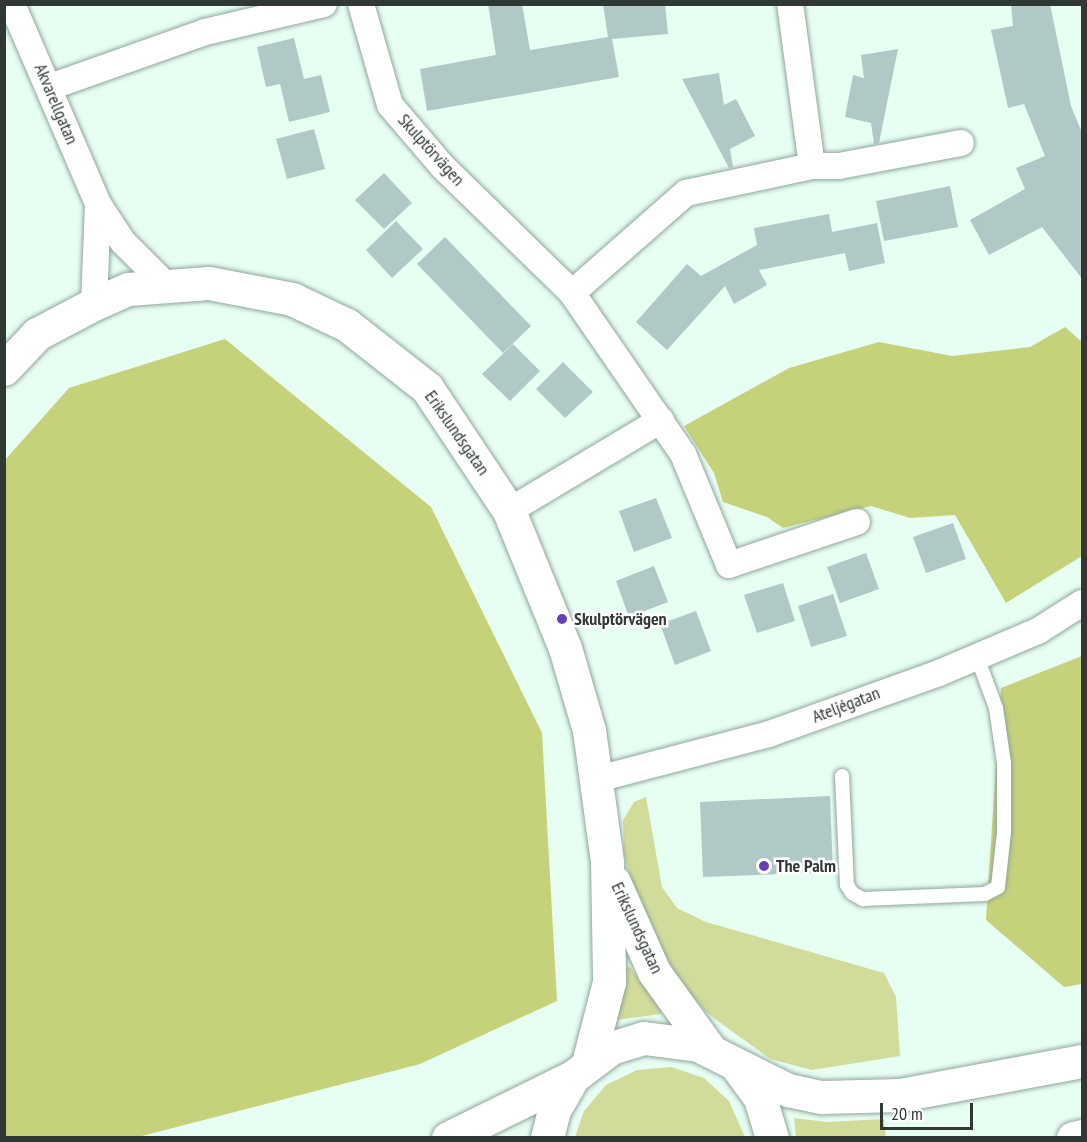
<!DOCTYPE html>
<html>
<head>
<meta charset="utf-8">
<style>
  body { margin:0 }
  #map { position:relative; width:1087px; height:1142px; overflow:hidden; background:#e7fef3; font-family:"PT Sans Narrow",sans-serif }
  div>[style] { position:absolute }
  [style*='--x'] { left:calc(var(--x)*1px); top:calc(var(--y)*1px); width:calc(var(--w)*1px); rotate:calc(var(--a)*1deg) }
  .green>* { inset:0; background:#d2dc9a }
  .forest>* { inset:0; background:#c6d27a }
  .building>* { inset:0; background:#b0c9c7 }
  .roads { filter:drop-shadow(0 0 2px #90a59b) drop-shadow(0 0 2px #90a59b) }
  .service>* { height:14px; margin:-7px; padding:0 7px; transform-origin:7px; border-radius:7px; background:#fff }
  .minor>* { height:26px; margin:-13px; padding:0 13px; transform-origin:13px; border-radius:13px; background:#fff }
  .tertiary>* { height:33px; margin:-16.5px; padding:0 16.5px; transform-origin:16.5px; border-radius:16.5px; background:#fff }
  .primary>* { height:33px; margin:-16.5px; padding:0 16.5px; transform-origin:16.5px; border-radius:16.5px; background:#fff }
  .dots>* { width:16px; height:16px; translate:-50% -50%; box-sizing:border-box; border:3px solid #fff; border-radius:50% }
  span { translate:-50% -50%; white-space:nowrap; text-align:center; line-height:1.15; -webkit-text-stroke:5px #fff; paint-order:stroke }
  .street-label { font-size:18px; color:#2f3834 }
  .poi-label { font-size:18px; color:#2f3834; font-weight:700 }
  .left { translate:0 -50%; text-align:left }
  .frame { position:absolute; inset:0; border:6px solid #2f3834; pointer-events:none }
  .scale { position:absolute; left:880px; top:1103px; width:93px; height:27px; box-sizing:border-box; border:3px solid #2f3834; border-top:0; padding-left:8px; font-size:18px; line-height:21px; white-space:nowrap; color:#2f3834; -webkit-text-stroke:4px #fff; paint-order:stroke }
</style>
</head>
<body>
<div id="map">
  <div class="green">
    <div style="clip-path:polygon(646px 797px,662px 887px,677px 908px,706px 922px,884px 973px,896px 997px,900px 1056px,812px 1070px,770px 1059px,707px 1013px,668px 968px,640px 918px,624px 854px,623px 820px,634px 802px)"></div>
    <div style="clip-path:polygon(630px 967px,660px 1008px,661px 1014px,616px 1020px,624px 968px)"></div>
    <div style="clip-path:polygon(671px 1067px,704px 1078px,729px 1101px,745px 1137px,575px 1137px,584px 1111px,606px 1085px,637px 1070px)"></div>
    <div style="clip-path:polygon(794px 1118px,827px 1122px,884px 1119px,886px 1137px,796px 1137px)"></div>
  </div>
  <div class="forest">
    <div style="clip-path:polygon(1065px 327px,1082px 342px,1082px 556px,1006px 603px,955px 515px,910px 518px,871px 506px,783px 528px,767px 517px,723px 502px,714px 473px,684px 426px,789px 368px,879px 342px,952px 356px,1030px 347px)"></div>
    <div style="clip-path:polygon(225px 339px,431px 507px,542px 733px,557px 1001px,420px 1064px,138px 1137px,5px 1137px,5px 460px,69px 388px)"></div>
    <div style="clip-path:polygon(1082px 656px,1082px 984px,1064px 987px,986px 920px,1001px 688px)"></div>
  </div>
  <div class="building">
    <div style="clip-path:polygon(488px 4px,522px 4px,530px 50px,608px 37px,603px 4px,665px 4px,668px 34px,612px 39px,619px 77px,427px 111px,420px 69px,496px 55px)"></div>
    <div style="clip-path:polygon(1011px 4px,1050px 4px,1071px 106px,1083px 135px,1083px 280px,1042px 227px,989px 255px,970px 220px,1025px 189px,1016px 168px,1045px 156px,1024px 104px,1008px 108px,991px 30px,1013px 26px)"></div>
    <div style="clip-path:polygon(294px 38px,304px 79px,321px 75px,330px 112px,289px 122px,280px 84px,266px 87px,257px 47px)"></div>
    <div style="clip-path:polygon(898px 49px,879px 143px,874px 144px,871px 123px,845px 117px,853px 75px,864px 78px,861px 55px)"></div>
    <div style="clip-path:polygon(719px 73px,724px 105px,736px 99px,755px 136px,730px 149px,733px 167px,729px 168px,682px 79px)"></div>
    <div style="clip-path:polygon(314px 129px,325px 169px,287px 179px,276px 139px)"></div>
    <div style="clip-path:polygon(384px 173px,412px 203px,384px 229px,355px 200px)"></div>
    <div style="clip-path:polygon(950px 186px,958px 227px,884px 241px,876px 201px)"></div>
    <div style="clip-path:polygon(829px 214px,832px 232px,877px 223px,885px 263px,849px 271px,845px 253px,759px 270px,767px 285px,734px 304px,725px 286px,667px 350px,636px 322px,687px 264px,701px 276px,757px 245px,754px 228px)"></div>
    <div style="clip-path:polygon(396px 221px,423px 249px,392px 278px,366px 250px)"></div>
    <div style="clip-path:polygon(445px 237px,531px 326px,503px 353px,417px 264px)"></div>
    <div style="clip-path:polygon(513px 344px,540px 371px,510px 401px,482px 374px)"></div>
    <div style="clip-path:polygon(563px 362px,593px 392px,565px 418px,536px 389px)"></div>
    <div style="clip-path:polygon(656px 498px,672px 538px,634px 552px,619px 511px)"></div>
    <div style="clip-path:polygon(953px 523px,966px 559px,926px 573px,913px 537px)"></div>
    <div style="clip-path:polygon(866px 553px,879px 589px,840px 603px,827px 567px)"></div>
    <div style="clip-path:polygon(654px 566px,668px 602px,629px 617px,616px 581px)"></div>
    <div style="clip-path:polygon(783px 583px,795px 621px,757px 633px,744px 595px)"></div>
    <div style="clip-path:polygon(833px 594px,847px 636px,811px 647px,798px 606px)"></div>
    <div style="clip-path:polygon(696px 611px,711px 651px,675px 665px,660px 624px)"></div>
    <div style="clip-path:polygon(830px 796px,833px 872px,703px 877px,700px 802px)"></div>
  </div>
  <div class="roads">
    <div class="service">
      <div style="--x:842;--y:776;--w:109;--a:87.4"></div>
      <div style="--x:847;--y:885;--w:9;--a:58"></div>
      <div style="--x:852;--y:893;--w:13;--a:29"></div>
      <div style="--x:863;--y:899;--w:122;--a:-2.3"></div>
      <div style="--x:985;--y:894;--w:15;--a:-28"></div>
      <div style="--x:998;--y:887;--w:54;--a:-83.7"></div>
      <div style="--x:1004;--y:833;--w:70;--a:-90"></div>
      <div style="--x:1004;--y:763;--w:56;--a:-98.3"></div>
      <div style="--x:996;--y:708;--w:54;--a:-110.4"></div>
    </div>
    <div class="minor">
      <div style="--x:12;--y:4;--w:218;--a:66.7"></div>
      <div style="--x:98;--y:204;--w:45;--a:56.7"></div>
      <div style="--x:123;--y:242;--w:59;--a:45"></div>
      <div style="--x:361;--y:4;--w:105;--a:74"></div>
      <div style="--x:390;--y:105;--w:82;--a:49.5"></div>
      <div style="--x:443;--y:167;--w:180;--a:44.3"></div>
      <div style="--x:572;--y:293;--w:196;--a:55.4"></div>
      <div style="--x:683;--y:454;--w:120;--a:67.5"></div>
      <div style="--x:729;--y:565;--w:135;--a:-18.6"></div>
      <div style="--x:50;--y:87;--w:164;--a:-19.5"></div>
      <div style="--x:205;--y:32;--w:122;--a:-13.2"></div>
      <div style="--x:812;--y:166;--w:27;--a:0"></div>
      <div style="--x:839;--y:166;--w:124;--a:-10.7"></div>
      <div style="--x:572;--y:293;--w:152;--a:-41.3"></div>
      <div style="--x:686;--y:193;--w:129;--a:-12.1"></div>
      <div style="--x:812;--y:166;--w:163;--a:-97.7"></div>
      <div style="--x:94;--y:304;--w:100;--a:-87.7"></div>
      <div style="--x:509;--y:511;--w:177;--a:-30.9"></div>
      <div style="--x:598;--y:779;--w:177;--a:-14.7"></div>
      <div style="--x:769;--y:734;--w:181;--a:-19.7"></div>
      <div style="--x:939;--y:673;--w:108;--a:-23"></div>
      <div style="--x:1038;--y:631;--w:52;--a:-32.5"></div>
    </div>
    <div class="tertiary">
      <div style="--x:4;--y:369;--w:48;--a:-46.7"></div>
      <div style="--x:37;--y:334;--w:64;--a:-27.8"></div>
      <div style="--x:94;--y:304;--w:37;--a:-24"></div>
      <div style="--x:128;--y:289;--w:81;--a:-4.2"></div>
      <div style="--x:209;--y:283;--w:85;--a:10.9"></div>
      <div style="--x:292;--y:299;--w:61;--a:25.3"></div>
      <div style="--x:347;--y:325;--w:102;--a:38.2"></div>
      <div style="--x:427;--y:388;--w:148;--a:56.3"></div>
      <div style="--x:509;--y:511;--w:148;--a:67.8"></div>
      <div style="--x:565;--y:648;--w:85;--a:73.7"></div>
      <div style="--x:589;--y:730;--w:133;--a:82.2"></div>
      <div style="--x:607;--y:862;--w:120;--a:89"></div>
      <div style="--x:609;--y:982;--w:84;--a:104.5"></div>
      <div style="--x:614;--y:882;--w:98;--a:66"></div>
      <div style="--x:654;--y:972;--w:97;--a:54.2"></div>
    </div>
    <div class="primary">
      <div style="--x:736;--y:1065;--w:41;--a:54"></div>
      <div style="--x:760;--y:1098;--w:42;--a:73.3"></div>
      <div style="--x:448;--y:1138;--w:140;--a:-26.2"></div>
      <div style="--x:547;--y:1138;--w:29;--a:-76"></div>
      <div style="--x:554;--y:1110;--w:39;--a:-60"></div>
      <div style="--x:574;--y:1076;--w:46;--a:-37.1"></div>
      <div style="--x:611;--y:1048;--w:34;--a:-17"></div>
      <div style="--x:644;--y:1038;--w:54;--a:7.4"></div>
      <div style="--x:698;--y:1045;--w:101;--a:26.6"></div>
      <div style="--x:788;--y:1090;--w:35;--a:12"></div>
      <div style="--x:822;--y:1097;--w:78;--a:-1.5"></div>
      <div style="--x:900;--y:1095;--w:185;--a:-10.6"></div>
      <div style="--x:1073;--y:1138;--w:9;--a:-13"></div>
    </div>
  </div>
  <div class="dots">
    <div style="left:562px;top:619px;background:#683fb7"></div>
    <div style="left:764px;top:866px;background:#683fb7"></div>
  </div>
  <div class="street-label">
    <span style="left:56px;top:104px;rotate:67deg">Akvarellgatan</span>
    <span style="left:431px;top:150px;rotate:48deg">Skulptörvägen</span>
    <span style="left:457px;top:433px;rotate:55deg">Erikslundsgatan</span>
    <span style="left:846px;top:705px;rotate:-21deg">Ateljégatan</span>
    <span style="left:637px;top:928px;rotate:65deg">Erikslundsgatan</span>
  </div>
  <div class="poi-label">
    <span class="left" style="left:574px;top:619px">Skulptörvägen</span>
    <span class="left" style="left:776px;top:866px">The Palm</span>
  </div>
  <div class="frame"></div>
  <div class="scale">20 m</div>
</div>
</body>
</html>
